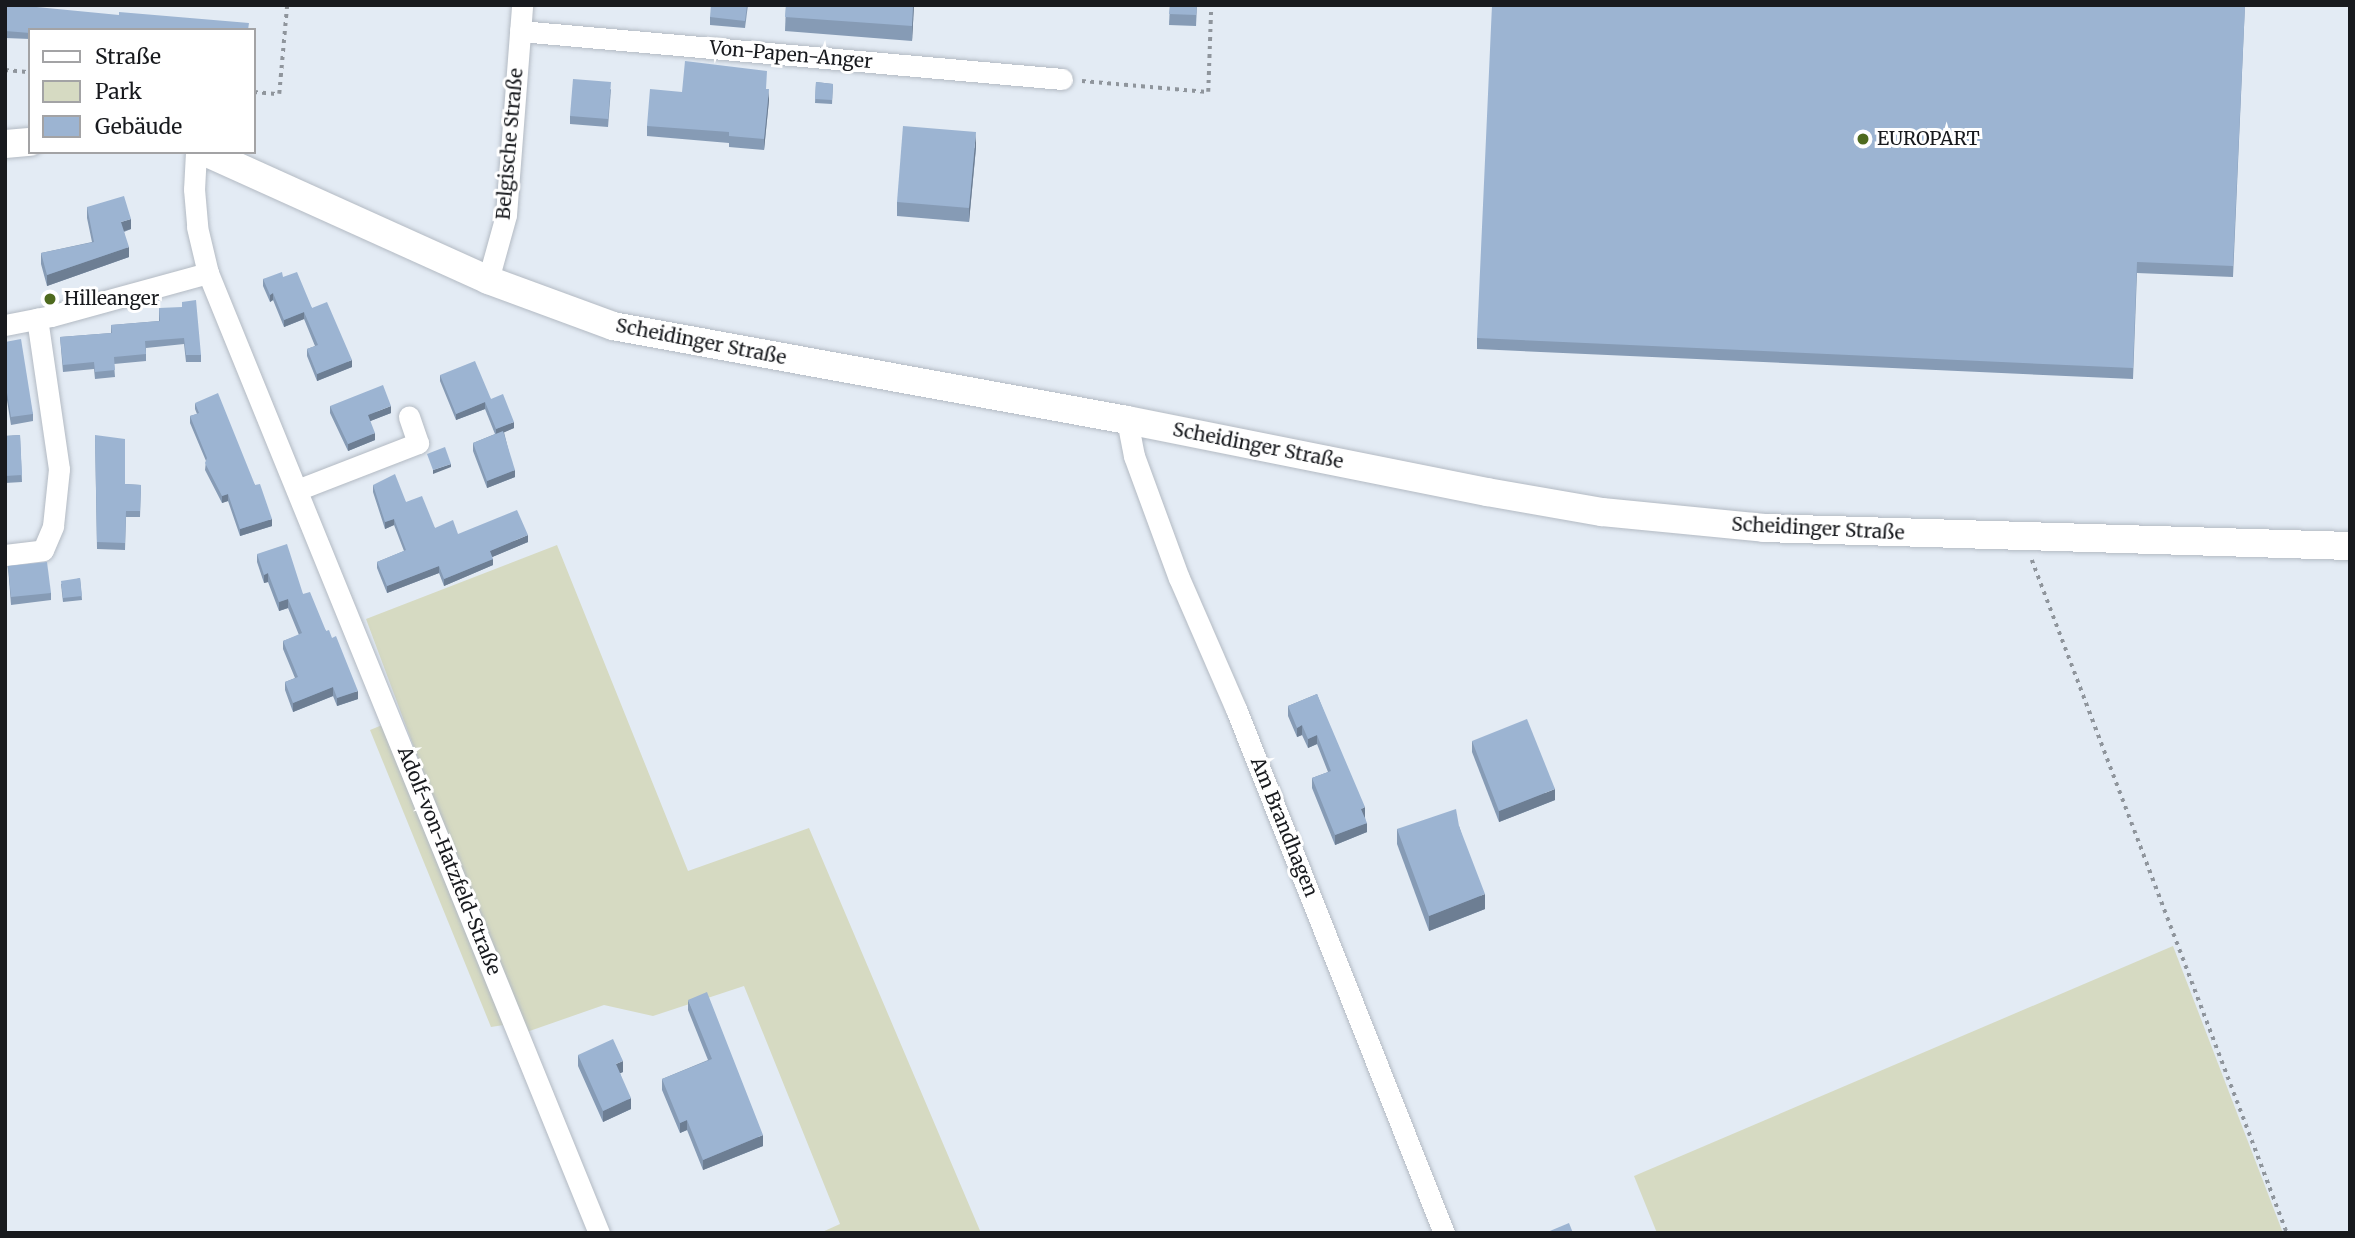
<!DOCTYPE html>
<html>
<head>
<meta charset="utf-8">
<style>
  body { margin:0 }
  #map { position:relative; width:2355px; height:1238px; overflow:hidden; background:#e3ebf4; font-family:Merriweather,serif }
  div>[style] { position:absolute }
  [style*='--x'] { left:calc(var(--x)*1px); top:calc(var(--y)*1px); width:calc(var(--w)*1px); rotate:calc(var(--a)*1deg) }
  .green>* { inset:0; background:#d6dac2 }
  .path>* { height:3.5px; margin-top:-1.75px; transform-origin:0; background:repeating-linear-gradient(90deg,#8f959c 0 3.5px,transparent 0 8.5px) }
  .roads { filter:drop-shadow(0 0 2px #b3bac3) drop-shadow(0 0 2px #b3bac3) }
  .minor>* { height:21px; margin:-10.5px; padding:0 10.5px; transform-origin:10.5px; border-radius:10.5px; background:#fff }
  .major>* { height:28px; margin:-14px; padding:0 14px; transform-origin:14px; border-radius:14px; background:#fff }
  .wall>* { inset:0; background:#869bb5 }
  .shaded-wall>* { inset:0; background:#6d7e93 }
  .building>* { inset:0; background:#9cb4d2 }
  .dots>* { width:19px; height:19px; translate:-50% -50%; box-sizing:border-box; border:4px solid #fff; border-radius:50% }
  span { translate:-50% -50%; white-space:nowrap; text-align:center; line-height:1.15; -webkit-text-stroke:6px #fff; paint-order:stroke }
  .street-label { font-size:19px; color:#181a1e }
  .poi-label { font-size:19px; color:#181a1e }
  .left { translate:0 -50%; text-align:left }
  .frame { position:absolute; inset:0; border:7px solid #181a1e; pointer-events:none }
  .legend { position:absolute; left:28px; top:28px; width:228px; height:126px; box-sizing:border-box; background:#fff; border:2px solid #a3a3a5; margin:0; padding:9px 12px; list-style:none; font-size:21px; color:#181a1e }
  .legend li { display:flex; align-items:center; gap:14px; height:35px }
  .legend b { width:35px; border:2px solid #a3a3a5 }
</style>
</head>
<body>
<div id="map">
  <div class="green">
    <div style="clip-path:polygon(557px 545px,688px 871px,809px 828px,981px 1233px,820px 1233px,840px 1224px,744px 986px,653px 1016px,604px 1005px,521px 1034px,366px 619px)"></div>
    <div style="clip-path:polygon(387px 723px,510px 1024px,491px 1027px,370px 730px)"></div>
    <div style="clip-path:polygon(2173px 946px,2283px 1233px,1657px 1233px,1634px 1176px)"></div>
  </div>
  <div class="path">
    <div style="--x:5;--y:70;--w:25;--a:5"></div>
    <div style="--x:1082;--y:81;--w:126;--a:5"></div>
    <div style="--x:1208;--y:92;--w:87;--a:-88"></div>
    <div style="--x:254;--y:92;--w:25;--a:5"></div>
    <div style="--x:279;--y:94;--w:89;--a:-84.9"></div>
    <div style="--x:2032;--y:560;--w:720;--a:69.25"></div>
  </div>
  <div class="roads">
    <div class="minor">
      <div style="--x:520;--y:31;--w:544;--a:5.06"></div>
      <div style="--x:196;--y:152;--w:37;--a:93"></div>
      <div style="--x:194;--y:189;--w:38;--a:85"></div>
      <div style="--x:197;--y:227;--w:47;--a:76.6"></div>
      <div style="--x:208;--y:273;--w:1037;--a:67.84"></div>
      <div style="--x:488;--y:280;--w:67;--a:-74.5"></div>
      <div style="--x:506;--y:215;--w:211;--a:-85.6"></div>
      <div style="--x:5;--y:325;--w:47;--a:-11.1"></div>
      <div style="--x:51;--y:316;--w:163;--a:-15.3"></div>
      <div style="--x:1127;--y:420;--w:37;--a:79"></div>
      <div style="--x:1134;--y:456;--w:130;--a:69.8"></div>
      <div style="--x:1179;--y:578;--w:143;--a:66.5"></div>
      <div style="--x:1236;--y:709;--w:564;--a:68.35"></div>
      <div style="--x:297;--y:490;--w:130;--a:-21.2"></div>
      <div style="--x:418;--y:443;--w:28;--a:-109"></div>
      <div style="--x:5;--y:555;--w:38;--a:-7"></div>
      <div style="--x:43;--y:550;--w:26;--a:-67"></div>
      <div style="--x:53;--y:526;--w:57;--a:-84"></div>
      <div style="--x:59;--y:469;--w:152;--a:-98.3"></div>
    </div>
    <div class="major">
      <div style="--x:5;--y:144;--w:25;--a:-5"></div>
      <div style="--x:205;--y:152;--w:311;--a:24.3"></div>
      <div style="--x:488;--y:280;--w:133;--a:20.2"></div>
      <div style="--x:613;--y:326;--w:523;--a:10.36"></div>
      <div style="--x:1127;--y:420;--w:367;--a:11.3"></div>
      <div style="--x:1487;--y:492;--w:117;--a:9.9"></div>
      <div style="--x:1602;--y:512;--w:163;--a:5.6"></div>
      <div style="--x:1764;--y:528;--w:586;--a:1.76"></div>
    </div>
  </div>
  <div class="wall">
    <div style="clip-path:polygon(5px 5px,249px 29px,30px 30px,30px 39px,5px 38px)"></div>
    <div style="clip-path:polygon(748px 5px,745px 28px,710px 25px,710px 17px)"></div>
    <div style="clip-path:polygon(786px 5px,914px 5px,912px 41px,785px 31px)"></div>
    <div style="clip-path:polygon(1170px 5px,1197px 5px,1196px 26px,1169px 25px)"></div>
    <div style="clip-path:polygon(2245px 5px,2233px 277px,2137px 273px,2133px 379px,1477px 349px,1477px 338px)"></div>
    <div style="clip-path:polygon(816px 82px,833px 84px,832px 104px,815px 103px)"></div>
    <div style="clip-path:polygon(611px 89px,608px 127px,570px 124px,570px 116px)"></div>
    <div style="clip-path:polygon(766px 89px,769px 100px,764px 150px,729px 147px,729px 143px,647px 136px,647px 126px,682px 92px)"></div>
    <div style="clip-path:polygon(976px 147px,969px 222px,897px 216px,897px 202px)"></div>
    <div style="clip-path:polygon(87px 207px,131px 229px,124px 232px,129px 257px,47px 286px,41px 264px,41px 253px,92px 242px,87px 218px)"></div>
    <div style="clip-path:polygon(283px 277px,312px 308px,352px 367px,317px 381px,307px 356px,307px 349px,315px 346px,304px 319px,284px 327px,273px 300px,270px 302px,263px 286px,263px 279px)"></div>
    <div style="clip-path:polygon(159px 308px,201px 355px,201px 362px,186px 362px,184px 344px,146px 348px,146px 361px,114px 364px,115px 377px,95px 379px,94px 369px,63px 372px,60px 337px,111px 333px,111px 325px,159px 321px)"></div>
    <div style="clip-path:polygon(5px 342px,33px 414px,33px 421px,11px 425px,5px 388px)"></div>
    <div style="clip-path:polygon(440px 375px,491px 399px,514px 428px,504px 432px,515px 477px,487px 488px,473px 451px,473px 443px,495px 434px,485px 409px,456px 420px,440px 381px)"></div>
    <div style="clip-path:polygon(195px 403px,255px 485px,272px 526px,240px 536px,228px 501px,222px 503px,205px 470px,206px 461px,190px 423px,190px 416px,197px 414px,195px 409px)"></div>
    <div style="clip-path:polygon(330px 406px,391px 413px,370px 421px,375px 440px,348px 451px,330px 413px)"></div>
    <div style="clip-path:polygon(20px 435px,22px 482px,5px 483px,5px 436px)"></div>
    <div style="clip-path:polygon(95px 435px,125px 484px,141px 485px,140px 517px,126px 517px,125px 550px,97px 549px)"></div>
    <div style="clip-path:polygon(373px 485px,406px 502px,435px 528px,458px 534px,528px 542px,492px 557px,493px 565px,444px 586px,439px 573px,387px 593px,377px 568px,377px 562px,404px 551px,394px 525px,385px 529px,373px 492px)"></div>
    <div style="clip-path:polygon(257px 554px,303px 594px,326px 631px,358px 699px,337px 706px,333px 696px,293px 712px,285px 690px,285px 682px,295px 678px,283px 649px,283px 641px,299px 635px,288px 608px,279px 611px,268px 582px,264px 583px,257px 562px)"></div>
    <div style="clip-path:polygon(8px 566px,51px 593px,51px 600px,11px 605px)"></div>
    <div style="clip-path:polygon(80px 578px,82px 600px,63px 602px,61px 584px)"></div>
    <div style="clip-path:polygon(1317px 694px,1365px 817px,1367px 832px,1335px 845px,1312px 788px,1312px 778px,1328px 772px,1317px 744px,1308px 748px,1302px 735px,1297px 737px,1288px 716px,1288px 706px)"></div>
    <div style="clip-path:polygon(1472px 741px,1555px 800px,1499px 822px,1472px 752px)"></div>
    <div style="clip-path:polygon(1459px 826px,1485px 909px,1429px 931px,1397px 844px,1397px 829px)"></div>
    <div style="clip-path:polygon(688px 1000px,763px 1146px,703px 1170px,687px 1130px,680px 1133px,662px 1090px,662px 1079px,708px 1060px,688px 1010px)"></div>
    <div style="clip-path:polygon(578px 1055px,623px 1072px,620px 1073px,631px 1109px,603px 1122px,578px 1066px)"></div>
  </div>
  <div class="shaded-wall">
    <div style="clip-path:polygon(913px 5px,914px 5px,912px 41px,912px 26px)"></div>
    <div style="clip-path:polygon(769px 89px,769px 100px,764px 150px,764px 139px)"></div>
    <div style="clip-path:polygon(976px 132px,976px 147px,969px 222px,969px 208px)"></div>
    <div style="clip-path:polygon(131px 219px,131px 229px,121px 232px,121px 222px)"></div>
    <div style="clip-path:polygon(129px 247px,129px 257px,47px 286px,47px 275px)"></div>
    <div style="clip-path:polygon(273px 293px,273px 300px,270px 302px,270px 295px)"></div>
    <div style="clip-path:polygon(304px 312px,304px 319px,284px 327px,284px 320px)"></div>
    <div style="clip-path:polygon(352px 360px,352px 367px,317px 381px,317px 374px)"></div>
    <div style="clip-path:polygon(485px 402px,485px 409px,456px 420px,456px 414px)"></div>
    <div style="clip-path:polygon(391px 406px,391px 413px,368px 422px,368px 415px)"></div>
    <div style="clip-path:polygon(514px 422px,514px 428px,496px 436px,496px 429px)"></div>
    <div style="clip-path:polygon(375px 433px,375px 440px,348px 451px,348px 444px)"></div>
    <div style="clip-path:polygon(451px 464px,451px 467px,433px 474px,433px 470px)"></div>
    <div style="clip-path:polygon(515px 470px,515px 477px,487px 488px,487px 481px)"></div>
    <div style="clip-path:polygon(228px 494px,228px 501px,222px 503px,222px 496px)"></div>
    <div style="clip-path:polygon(272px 519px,272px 526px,240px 536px,240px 529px)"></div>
    <div style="clip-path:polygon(394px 519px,394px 525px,385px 529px,385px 522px)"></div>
    <div style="clip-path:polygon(528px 535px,528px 542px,490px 558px,490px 551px)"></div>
    <div style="clip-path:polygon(493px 559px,493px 565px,444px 586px,444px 579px)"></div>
    <div style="clip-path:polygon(439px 566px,439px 573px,387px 593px,387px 586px)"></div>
    <div style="clip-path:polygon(268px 573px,268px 582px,264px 583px,264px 575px)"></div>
    <div style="clip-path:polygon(288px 599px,288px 608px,279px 611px,279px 602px)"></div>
    <div style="clip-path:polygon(333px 687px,333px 696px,293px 712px,293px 703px)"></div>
    <div style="clip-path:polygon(358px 691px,358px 699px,337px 706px,337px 698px)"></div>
    <div style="clip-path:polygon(1302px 725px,1302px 735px,1297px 737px,1297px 728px)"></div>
    <div style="clip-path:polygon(1317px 735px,1317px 744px,1308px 748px,1308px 739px)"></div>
    <div style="clip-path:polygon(1555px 789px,1555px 800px,1499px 822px,1499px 811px)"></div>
    <div style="clip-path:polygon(1365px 807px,1365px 817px,1361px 818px,1361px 809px)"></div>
    <div style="clip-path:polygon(1367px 823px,1367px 832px,1335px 845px,1335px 835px)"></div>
    <div style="clip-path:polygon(1485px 894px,1485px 909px,1429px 931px,1429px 916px)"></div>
    <div style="clip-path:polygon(623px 1061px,623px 1072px,616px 1075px,616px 1064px)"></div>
    <div style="clip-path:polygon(631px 1098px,631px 1109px,603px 1122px,603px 1111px)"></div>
    <div style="clip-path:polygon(687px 1120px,687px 1130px,680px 1133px,680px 1123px)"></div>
    <div style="clip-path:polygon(763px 1135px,763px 1146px,703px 1170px,703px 1160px)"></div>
  </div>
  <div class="building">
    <div style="clip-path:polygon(5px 5px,16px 5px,119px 15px,119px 12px,249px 23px,248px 30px,30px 30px,30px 33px,5px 31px)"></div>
    <div style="clip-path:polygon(711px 5px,747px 5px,745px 21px,710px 17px)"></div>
    <div style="clip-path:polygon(786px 5px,913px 5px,912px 26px,785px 17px)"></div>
    <div style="clip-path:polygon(1170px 5px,1197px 5px,1196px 15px,1169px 14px)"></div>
    <div style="clip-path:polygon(1492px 5px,2245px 5px,2233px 266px,2137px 262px,2133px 368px,1477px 338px)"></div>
    <div style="clip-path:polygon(685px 61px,767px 71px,766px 89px,769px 89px,764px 139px,729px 136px,729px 132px,647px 126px,650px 89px,682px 92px)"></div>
    <div style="clip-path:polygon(573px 79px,611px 82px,608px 119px,570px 116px)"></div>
    <div style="clip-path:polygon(816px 82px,833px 84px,832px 100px,815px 99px)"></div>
    <div style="clip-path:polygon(903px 126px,976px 132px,969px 208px,897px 202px)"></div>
    <div style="clip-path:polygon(124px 196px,131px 219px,121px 222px,129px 247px,47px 275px,41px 253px,94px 242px,87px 207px)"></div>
    <div style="clip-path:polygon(282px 272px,283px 277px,297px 272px,312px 308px,327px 302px,352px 360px,317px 374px,307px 349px,318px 345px,304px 312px,284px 320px,273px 293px,270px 295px,263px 279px)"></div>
    <div style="clip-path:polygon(196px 300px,201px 355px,186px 355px,184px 338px,145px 341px,146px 354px,114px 357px,115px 370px,95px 372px,94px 362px,63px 365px,60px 337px,112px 333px,111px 325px,160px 321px,159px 308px,182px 307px,182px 302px)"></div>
    <div style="clip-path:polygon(21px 339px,33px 414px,11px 417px,5px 381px,5px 342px)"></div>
    <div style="clip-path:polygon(475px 361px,491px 399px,503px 394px,514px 422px,496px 429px,485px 402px,456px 414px,440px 375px)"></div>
    <div style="clip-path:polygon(383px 385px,391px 406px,368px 415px,375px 433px,348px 444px,330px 406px)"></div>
    <div style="clip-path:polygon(218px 393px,255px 485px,260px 484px,272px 519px,240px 529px,228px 494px,222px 496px,205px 463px,207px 458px,190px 416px,199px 413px,195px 403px)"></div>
    <div style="clip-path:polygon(503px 431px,515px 470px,487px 481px,473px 443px)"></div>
    <div style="clip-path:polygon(20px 435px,22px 475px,5px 476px,5px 436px)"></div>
    <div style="clip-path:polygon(95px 435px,125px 439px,125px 484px,141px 485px,140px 511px,126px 511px,125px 543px,97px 542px)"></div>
    <div style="clip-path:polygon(445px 447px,451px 464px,433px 470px,427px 454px)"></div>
    <div style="clip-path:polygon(395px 474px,406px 502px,422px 496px,435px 528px,453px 520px,458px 534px,517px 510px,528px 535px,490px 551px,493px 559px,444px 579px,439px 566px,387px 586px,377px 562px,406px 550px,394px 519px,385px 522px,373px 485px)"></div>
    <div style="clip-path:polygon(5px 506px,7px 534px,5px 534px)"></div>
    <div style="clip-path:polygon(287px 544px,303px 594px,310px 592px,326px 631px,329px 630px,332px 638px,336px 636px,358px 691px,337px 698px,333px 687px,293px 703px,285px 682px,298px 677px,283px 641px,302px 633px,288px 599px,279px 602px,268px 573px,264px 575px,257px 554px)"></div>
    <div style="clip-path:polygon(47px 562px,51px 593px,11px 597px,8px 566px)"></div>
    <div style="clip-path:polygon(80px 578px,82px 596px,63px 598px,61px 581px)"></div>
    <div style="clip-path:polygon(1317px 694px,1365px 807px,1361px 809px,1367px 823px,1335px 835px,1312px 778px,1331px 771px,1317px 735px,1308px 739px,1302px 725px,1297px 728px,1288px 706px)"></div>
    <div style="clip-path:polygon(1527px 719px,1555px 789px,1499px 811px,1472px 741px)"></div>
    <div style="clip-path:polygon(1456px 809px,1459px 826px,1485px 894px,1429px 916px,1397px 829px)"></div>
    <div style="clip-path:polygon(707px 992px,763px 1135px,703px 1160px,687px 1120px,680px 1123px,662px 1079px,712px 1059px,688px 1000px)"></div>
    <div style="clip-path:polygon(613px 1039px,623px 1061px,616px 1064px,631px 1098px,603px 1111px,578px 1055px)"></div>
    <div style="clip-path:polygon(1569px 1223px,1573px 1233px,1545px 1233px)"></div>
  </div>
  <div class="dots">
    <div style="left:1863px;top:139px;background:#4e6a1e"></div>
    <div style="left:50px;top:299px;background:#4e6a1e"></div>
  </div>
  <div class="street-label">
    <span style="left:791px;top:55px;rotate:5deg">Von-Papen-Anger</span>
    <span style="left:510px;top:144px;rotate:-85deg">Belgische Straße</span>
    <span style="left:701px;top:342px;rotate:11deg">Scheidinger Straße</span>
    <span style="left:1258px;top:446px;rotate:11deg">Scheidinger Straße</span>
    <span style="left:1818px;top:529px;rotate:3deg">Scheidinger Straße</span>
    <span style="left:1284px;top:827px;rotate:68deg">Am Brandhagen</span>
    <span style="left:449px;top:861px;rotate:68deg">Adolf-von-Hatzfeld-Straße</span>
  </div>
  <div class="poi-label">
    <span class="left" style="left:1877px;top:139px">EUROPART</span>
    <span class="left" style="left:64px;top:299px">Hilleanger</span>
  </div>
  <div class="frame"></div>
  <ul class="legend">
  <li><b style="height:9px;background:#fff"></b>Straße</li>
  <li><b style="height:19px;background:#d6dac2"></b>Park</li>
  <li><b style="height:19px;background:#9cb4d2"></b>Gebäude</li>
  </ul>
</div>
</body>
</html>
